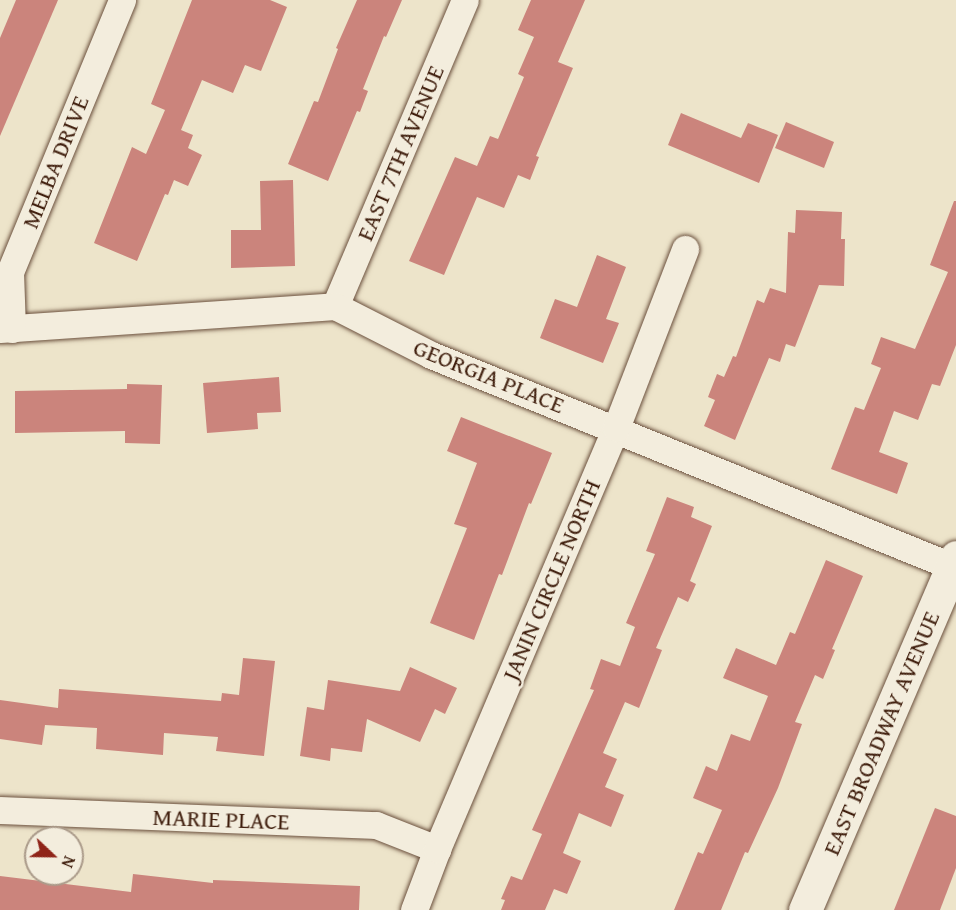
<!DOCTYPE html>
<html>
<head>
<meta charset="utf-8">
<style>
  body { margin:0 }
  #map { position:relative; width:956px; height:910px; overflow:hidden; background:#ede4ca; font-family:"Gentium Book Plus",serif }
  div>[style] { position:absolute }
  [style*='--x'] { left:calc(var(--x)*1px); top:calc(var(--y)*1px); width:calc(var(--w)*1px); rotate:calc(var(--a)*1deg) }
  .building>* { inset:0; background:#cb847c }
  .roads { filter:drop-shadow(0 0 2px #6b503d) drop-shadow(0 0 2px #6b503d) }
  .street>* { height:27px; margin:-13.5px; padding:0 13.5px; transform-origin:13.5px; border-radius:13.5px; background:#f3eddd }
  .secondary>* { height:33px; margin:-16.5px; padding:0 16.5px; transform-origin:16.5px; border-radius:16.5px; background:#f3eddd }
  span { translate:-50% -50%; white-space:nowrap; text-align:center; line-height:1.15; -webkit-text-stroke:5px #f3eddd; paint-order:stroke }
  .street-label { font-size:24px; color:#401f0e }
  .north { position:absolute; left:24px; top:826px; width:60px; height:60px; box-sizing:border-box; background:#f3eddd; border:2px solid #ab9b8a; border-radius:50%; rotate:112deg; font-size:16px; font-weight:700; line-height:24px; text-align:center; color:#401f0e }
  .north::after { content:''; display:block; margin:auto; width:21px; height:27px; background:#8f2418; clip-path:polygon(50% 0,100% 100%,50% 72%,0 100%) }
</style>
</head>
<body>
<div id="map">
  <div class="building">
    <div style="clip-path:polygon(16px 0,58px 0,0 136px,0 38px)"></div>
    <div style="clip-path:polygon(192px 0,270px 0,287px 7px,261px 71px,245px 65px,233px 93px,202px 80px,181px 130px,193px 135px,188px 148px,202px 155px,188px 186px,174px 180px,168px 195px,165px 194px,137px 261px,94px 243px,132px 147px,146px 154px,165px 110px,151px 104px)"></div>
    <div style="clip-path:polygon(357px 0,402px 0,386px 37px,384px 36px,363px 89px,368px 91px,360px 112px,357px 111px,328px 181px,288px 164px,314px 101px,318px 102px,338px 49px,336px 48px)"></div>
    <div style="clip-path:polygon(531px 0,585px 0,558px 62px,573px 68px,536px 156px,539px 157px,530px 180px,518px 175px,504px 208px,477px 197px,444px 275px,409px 261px,455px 157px,477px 166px,490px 136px,498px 139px,524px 77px,518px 74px,534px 37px,518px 30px)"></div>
    <div style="clip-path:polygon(681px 113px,741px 138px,748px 123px,778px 135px,759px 183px,668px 145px)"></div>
    <div style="clip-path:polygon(786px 122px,834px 142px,824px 168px,775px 148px)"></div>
    <div style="clip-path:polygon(293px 180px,295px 266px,231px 268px,231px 230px,261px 230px,260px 181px)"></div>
    <div style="clip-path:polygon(954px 201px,956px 201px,956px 345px,940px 386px,932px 384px,918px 420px,894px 411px,879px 452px,908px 463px,897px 494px,831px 469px,855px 407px,864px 410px,881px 368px,871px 364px,881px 337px,915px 349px,948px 272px,930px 265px)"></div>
    <div style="clip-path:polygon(796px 210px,842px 212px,841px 239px,845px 239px,844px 286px,819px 285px,795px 347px,786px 344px,780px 362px,769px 358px,735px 440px,704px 426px,715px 400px,708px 397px,717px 374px,724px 377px,733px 356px,736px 357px,757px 300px,764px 303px,770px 288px,786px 293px,788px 232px,795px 233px)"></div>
    <div style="clip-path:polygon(597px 255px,626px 267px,606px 319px,619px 323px,603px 363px,540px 338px,555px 299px,577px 307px)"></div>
    <div style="clip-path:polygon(279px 377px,281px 412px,257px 413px,258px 429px,207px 433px,203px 383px)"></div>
    <div style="clip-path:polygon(127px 384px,162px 385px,160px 444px,125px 443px,125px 431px,15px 433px,15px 391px,127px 389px)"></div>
    <div style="clip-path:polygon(461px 417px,552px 453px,531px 504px,529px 503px,502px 575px,499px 574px,474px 640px,430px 623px,467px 528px,454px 524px,477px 463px,447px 451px)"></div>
    <div style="clip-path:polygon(667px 497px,694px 507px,691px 517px,712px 526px,690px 581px,696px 584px,688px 602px,678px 597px,656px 648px,662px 650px,639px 708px,625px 702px,603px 753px,617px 759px,605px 787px,624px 795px,611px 827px,579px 813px,563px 853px,581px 861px,567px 894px,554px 889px,545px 910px,501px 910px,505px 900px,501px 899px,511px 876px,522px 880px,542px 834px,532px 830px,594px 690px,590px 689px,601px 659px,620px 666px,635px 627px,626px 623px,655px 554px,646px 551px)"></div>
    <div style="clip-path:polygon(826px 560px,863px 576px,832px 649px,835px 650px,823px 679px,815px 675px,795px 722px,802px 724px,778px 788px,748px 853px,745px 852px,721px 910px,674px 910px,698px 852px,703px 854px,722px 810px,693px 798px,706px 766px,717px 771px,731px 734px,750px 741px,768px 696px,723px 678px,736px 648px,776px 665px,790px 632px,795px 634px)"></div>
    <div style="clip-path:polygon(243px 658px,275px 661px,264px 756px,216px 751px,218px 737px,164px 733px,163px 755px,96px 749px,97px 728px,45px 725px,42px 745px,0 739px,0 700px,58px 708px,59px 689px,221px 701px,222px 693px,239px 695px)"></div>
    <div style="clip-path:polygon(410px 667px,457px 688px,445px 714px,435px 709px,420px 742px,367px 719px,362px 752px,331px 748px,330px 761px,300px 756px,307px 707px,324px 710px,328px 680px,400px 691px)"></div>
    <div style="clip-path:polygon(935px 808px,956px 816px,956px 868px,940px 910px,894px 910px)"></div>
    <div style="clip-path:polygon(133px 874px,213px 883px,213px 880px,360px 886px,359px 910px,0 910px,0 876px,131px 892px)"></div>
  </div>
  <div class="roads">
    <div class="street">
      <div style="--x:335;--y:306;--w:332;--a:-67"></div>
      <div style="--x:0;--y:329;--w:336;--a:-3.9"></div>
      <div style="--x:335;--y:306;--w:108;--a:27"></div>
      <div style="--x:431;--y:355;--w:567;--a:22.08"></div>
      <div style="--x:12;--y:329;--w:57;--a:-92"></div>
      <div style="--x:10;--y:272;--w:294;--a:-67.6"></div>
      <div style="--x:0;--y:810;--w:376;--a:2.3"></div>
      <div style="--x:376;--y:825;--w:66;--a:21.5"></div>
      <div style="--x:414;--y:910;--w:65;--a:-69.3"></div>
      <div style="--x:437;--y:849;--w:457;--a:-67"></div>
      <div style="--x:616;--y:428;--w:192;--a:-68.9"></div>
    </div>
    <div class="secondary">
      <div style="--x:805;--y:910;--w:384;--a:-66.8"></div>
    </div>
  </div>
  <div class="street-label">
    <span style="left:400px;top:153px;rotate:-67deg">EAST 7TH AVENUE</span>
    <span style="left:55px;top:162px;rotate:-68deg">MELBA DRIVE</span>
    <span style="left:489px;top:376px;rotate:22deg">GEORGIA PLACE</span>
    <span style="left:551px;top:580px;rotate:-67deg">JANIN CIRCLE NORTH</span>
    <span style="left:881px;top:733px;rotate:-67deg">EAST BROADWAY AVENUE</span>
    <span style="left:221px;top:819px;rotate:2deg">MARIE PLACE</span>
  </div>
  <div class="north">N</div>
</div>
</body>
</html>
